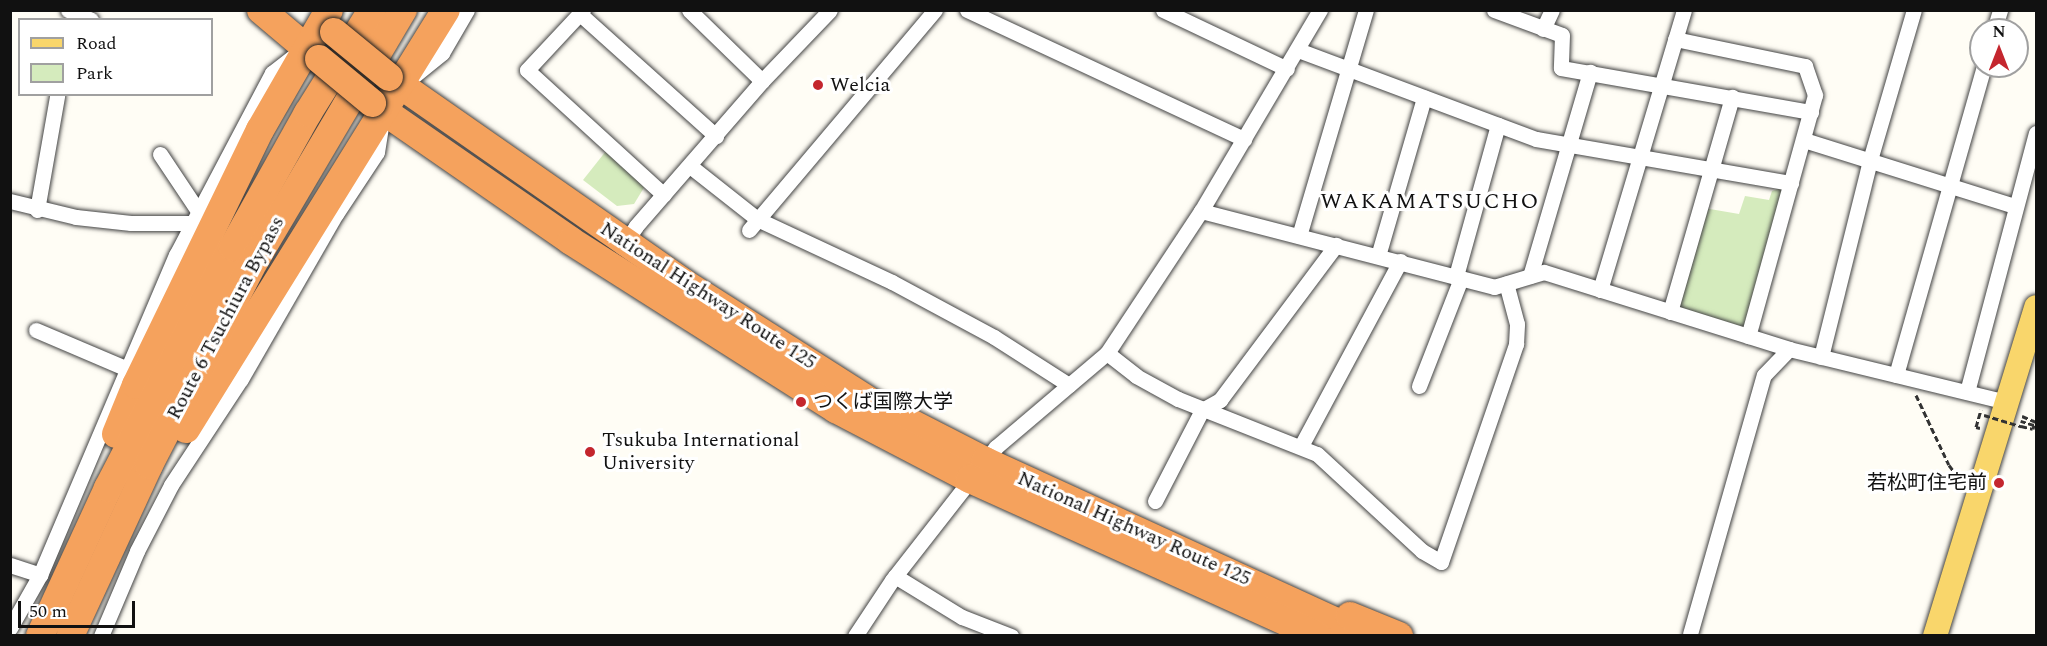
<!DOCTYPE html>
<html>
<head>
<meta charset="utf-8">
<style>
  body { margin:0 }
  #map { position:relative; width:2047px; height:646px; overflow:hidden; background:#fffdf5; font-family:Spectral,"Noto Sans JP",serif }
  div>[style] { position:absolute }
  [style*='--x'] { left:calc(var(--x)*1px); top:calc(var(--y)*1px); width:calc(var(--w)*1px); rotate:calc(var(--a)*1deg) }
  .green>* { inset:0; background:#d5ebbd }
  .path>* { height:3px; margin-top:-1.5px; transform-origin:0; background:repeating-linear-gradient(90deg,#333 0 6px,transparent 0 9px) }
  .roads { filter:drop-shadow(0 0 2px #444) drop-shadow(0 0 2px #444) }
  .street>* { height:15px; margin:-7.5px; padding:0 7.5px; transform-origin:7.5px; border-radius:7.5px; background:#fff }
  .primary>* { height:24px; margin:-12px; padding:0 12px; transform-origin:12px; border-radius:12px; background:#f9d66b }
  .highway>* { height:28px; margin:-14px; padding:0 14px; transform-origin:14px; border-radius:14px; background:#f5a25d }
  .path-bridge>* { height:3px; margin-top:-1.5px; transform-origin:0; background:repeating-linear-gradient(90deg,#333 0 6px,transparent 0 9px) }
  .bridges { filter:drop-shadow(0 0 2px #222) drop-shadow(0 0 2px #222) }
  .highway-bridge>* { height:28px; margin:-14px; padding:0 14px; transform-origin:14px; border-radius:14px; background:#f5a25d }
  .dots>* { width:16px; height:16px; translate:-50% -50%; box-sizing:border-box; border:3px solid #fff; border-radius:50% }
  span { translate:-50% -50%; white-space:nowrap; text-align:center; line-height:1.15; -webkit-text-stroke:6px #fff; paint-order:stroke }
  .poi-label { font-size:20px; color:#111 }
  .left { translate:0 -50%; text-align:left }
  .right { translate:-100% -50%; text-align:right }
  .street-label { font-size:20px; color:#111 }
  .quarter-label { font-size:22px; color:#111; letter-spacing:1.5px }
  .frame { position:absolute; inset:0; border:12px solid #111; pointer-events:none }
  .legend { position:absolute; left:18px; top:18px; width:195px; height:78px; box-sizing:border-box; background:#fff; border:2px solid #a0a0a0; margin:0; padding:8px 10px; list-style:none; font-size:18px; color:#111 }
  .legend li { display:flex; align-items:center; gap:12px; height:30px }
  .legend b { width:30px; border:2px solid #a0a0a0 }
  .north { position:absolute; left:1969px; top:18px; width:60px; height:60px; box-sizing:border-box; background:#fff; border:2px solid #a0a0a0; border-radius:50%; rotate:0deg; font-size:16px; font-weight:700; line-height:24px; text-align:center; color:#111 }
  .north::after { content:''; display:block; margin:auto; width:21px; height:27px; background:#c4262e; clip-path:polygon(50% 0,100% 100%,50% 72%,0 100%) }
  .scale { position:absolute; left:18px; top:601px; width:117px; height:27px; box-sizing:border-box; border:3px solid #111; border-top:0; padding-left:8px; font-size:18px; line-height:21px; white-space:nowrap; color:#111; -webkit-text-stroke:4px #fff; paint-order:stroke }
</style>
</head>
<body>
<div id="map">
  <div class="green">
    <div style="clip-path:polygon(606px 151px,645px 186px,634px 204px,617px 206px,583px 180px)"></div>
    <div style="clip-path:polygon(1787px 186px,1746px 332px,1674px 309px,1704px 208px,1739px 214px,1745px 196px,1769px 200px,1772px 191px)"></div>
  </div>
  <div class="path">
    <div style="--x:1916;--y:395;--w:77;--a:64.8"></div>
    <div style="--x:1949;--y:465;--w:21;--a:53"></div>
    <div style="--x:2022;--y:416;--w:15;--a:23"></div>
    <div style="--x:2021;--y:426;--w:12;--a:14"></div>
    <div style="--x:2033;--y:429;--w:4;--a:-76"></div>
    <div style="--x:2034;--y:425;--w:14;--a:-163"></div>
    <div style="--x:1980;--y:428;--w:4;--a:-166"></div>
    <div style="--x:1976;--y:427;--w:18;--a:-74"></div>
  </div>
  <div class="roads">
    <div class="street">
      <div style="--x:68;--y:10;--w:25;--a:23"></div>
      <div style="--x:583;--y:10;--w:82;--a:133"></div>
      <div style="--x:527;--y:70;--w:185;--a:42.4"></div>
      <div style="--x:689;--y:10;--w:102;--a:44.2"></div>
      <div style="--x:967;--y:10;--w:306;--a:25"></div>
      <div style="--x:1163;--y:10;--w:137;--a:25.4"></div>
      <div style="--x:1494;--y:10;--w:72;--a:20.2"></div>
      <div style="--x:1562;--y:35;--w:33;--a:92"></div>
      <div style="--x:1561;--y:68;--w:254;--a:10"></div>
      <div style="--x:580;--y:14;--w:183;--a:41.9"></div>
      <div style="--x:1543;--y:29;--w:21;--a:-65"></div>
      <div style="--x:1994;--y:30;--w:21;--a:-73"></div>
      <div style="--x:1675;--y:39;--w:133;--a:11.7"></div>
      <div style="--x:1805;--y:66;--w:31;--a:71"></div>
      <div style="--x:1815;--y:95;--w:250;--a:105.5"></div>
      <div style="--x:1298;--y:50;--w:254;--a:20.5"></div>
      <div style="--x:1536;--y:139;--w:259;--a:9.8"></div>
      <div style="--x:415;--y:75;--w:35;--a:-39"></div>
      <div style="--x:442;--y:53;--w:50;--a:-59.8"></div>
      <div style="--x:1804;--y:140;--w:221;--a:17.4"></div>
      <div style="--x:160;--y:154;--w:69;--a:56.3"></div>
      <div style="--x:690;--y:166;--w:85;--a:38.3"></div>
      <div style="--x:757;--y:219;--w:149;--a:25"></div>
      <div style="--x:892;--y:282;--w:116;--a:28.3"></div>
      <div style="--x:994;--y:337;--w:89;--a:32.6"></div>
      <div style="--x:10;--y:201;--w:68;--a:13.6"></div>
      <div style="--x:76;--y:217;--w:55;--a:6.2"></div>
      <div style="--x:131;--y:223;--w:61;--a:0"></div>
      <div style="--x:37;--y:210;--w:116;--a:-80"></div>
      <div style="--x:1201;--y:211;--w:303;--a:14.5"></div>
      <div style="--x:1494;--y:287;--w:52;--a:-16.7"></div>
      <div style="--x:1544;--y:272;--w:257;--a:17.4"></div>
      <div style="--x:1789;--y:349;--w:224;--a:13.7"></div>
      <div style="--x:749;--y:230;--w:288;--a:-49.8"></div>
      <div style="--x:1299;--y:236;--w:236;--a:-73.5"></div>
      <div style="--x:622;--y:247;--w:25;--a:-56"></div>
      <div style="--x:636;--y:226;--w:192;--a:-49"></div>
      <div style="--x:762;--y:81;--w:98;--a:-46.2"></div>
      <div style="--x:1378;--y:256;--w:165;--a:-73.8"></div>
      <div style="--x:1456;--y:276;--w:157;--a:-74.5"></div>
      <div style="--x:1530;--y:276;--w:213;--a:-73.6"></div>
      <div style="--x:1600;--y:290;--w:292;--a:-73.3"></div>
      <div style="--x:1670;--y:312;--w:224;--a:-73.9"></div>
      <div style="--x:36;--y:330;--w:97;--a:23.1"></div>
      <div style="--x:1107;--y:353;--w:37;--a:38"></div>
      <div style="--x:1136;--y:376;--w:48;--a:28.7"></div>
      <div style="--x:1178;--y:399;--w:149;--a:21.6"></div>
      <div style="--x:1317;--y:454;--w:143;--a:42.7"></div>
      <div style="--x:1422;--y:551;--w:22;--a:30"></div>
      <div style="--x:1441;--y:562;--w:231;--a:-71"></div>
      <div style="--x:1516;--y:344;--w:20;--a:-87"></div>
      <div style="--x:1517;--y:324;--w:42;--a:-105"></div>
      <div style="--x:1821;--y:357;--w:203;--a:-76"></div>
      <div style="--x:1870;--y:160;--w:156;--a:-73.7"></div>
      <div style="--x:1896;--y:375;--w:321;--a:-74.1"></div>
      <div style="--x:1419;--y:386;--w:116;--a:-68.7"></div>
      <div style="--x:1967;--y:392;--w:268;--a:-75.1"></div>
      <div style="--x:1301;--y:446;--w:210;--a:-61.8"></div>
      <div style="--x:1155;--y:501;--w:102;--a:-62.7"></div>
      <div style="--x:1202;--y:410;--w:21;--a:-29"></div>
      <div style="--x:1220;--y:400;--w:194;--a:-53.2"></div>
      <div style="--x:10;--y:565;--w:32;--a:18"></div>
      <div style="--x:895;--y:576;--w:79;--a:31.5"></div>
      <div style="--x:962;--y:617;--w:53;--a:21.2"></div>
      <div style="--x:10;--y:628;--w:61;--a:-60.5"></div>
      <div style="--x:40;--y:575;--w:348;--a:-67"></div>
      <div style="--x:176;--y:255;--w:206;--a:-62.2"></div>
      <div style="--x:272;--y:73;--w:31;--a:-38"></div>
      <div style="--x:1690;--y:634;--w:269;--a:-74.1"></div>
      <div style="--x:1764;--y:375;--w:36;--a:-46"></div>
      <div style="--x:101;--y:636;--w:92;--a:-67"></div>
      <div style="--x:137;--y:551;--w:74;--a:-62.7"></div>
      <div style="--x:171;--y:485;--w:127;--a:-56.6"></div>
      <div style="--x:241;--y:379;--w:190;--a:-60.1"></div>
      <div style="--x:336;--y:214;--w:74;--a:-56.5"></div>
      <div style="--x:377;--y:152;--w:24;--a:-81"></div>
      <div style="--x:855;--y:636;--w:67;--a:-56.5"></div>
      <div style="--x:892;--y:580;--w:169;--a:-52"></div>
      <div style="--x:996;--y:447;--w:145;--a:-40.3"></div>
      <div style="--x:1107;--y:353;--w:170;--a:-56.5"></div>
      <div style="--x:1201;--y:211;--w:234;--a:-59.4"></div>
    </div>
    <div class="primary">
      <div style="--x:1935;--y:636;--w:344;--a:-72.9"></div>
    </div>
    <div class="highway">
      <div style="--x:261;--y:10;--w:76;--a:40.2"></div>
      <div style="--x:389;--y:77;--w:360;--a:34.9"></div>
      <div style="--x:684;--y:283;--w:225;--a:32.5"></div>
      <div style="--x:874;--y:404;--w:125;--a:27.2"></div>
      <div style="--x:985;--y:461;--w:420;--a:24.6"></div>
      <div style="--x:372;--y:103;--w:242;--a:34.7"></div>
      <div style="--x:571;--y:241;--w:314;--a:32.4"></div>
      <div style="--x:836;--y:409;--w:151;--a:27.6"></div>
      <div style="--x:970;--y:479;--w:381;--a:24.3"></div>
      <div style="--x:186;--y:429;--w:493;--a:-58.2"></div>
      <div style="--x:116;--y:434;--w:53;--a:-67.8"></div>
      <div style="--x:136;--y:385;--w:284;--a:-64.1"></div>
      <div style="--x:260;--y:130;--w:138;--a:-60.1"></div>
      <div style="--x:1350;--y:616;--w:53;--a:22.2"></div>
      <div style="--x:40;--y:636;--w:163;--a:-65.3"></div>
      <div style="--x:108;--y:488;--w:271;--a:-62.6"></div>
      <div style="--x:233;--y:247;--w:154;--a:-60.8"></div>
      <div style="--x:308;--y:113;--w:121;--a:-58.1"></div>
      <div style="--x:70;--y:636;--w:188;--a:-65.2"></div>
      <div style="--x:149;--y:465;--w:231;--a:-62.7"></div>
      <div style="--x:255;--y:260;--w:291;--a:-59.4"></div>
    </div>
  </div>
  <div class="path-bridge">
    <div style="--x:1984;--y:415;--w:39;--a:17"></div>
  </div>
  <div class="bridges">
    <div class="highway-bridge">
      <div style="--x:334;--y:32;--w:71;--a:39.3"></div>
      <div style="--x:319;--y:59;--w:69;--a:39.7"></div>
    </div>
  </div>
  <div class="dots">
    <div style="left:818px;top:85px;background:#c4262e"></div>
    <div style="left:801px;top:402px;background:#c4262e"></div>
    <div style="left:590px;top:452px;background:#c4262e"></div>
    <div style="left:1999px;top:483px;background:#c4262e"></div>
  </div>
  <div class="poi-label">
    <span class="left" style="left:830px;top:85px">Welcia</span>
    <span class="left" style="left:813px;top:402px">つくば国際大学</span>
    <span class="left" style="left:602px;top:452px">Tsukuba International<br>University</span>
    <span class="right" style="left:1987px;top:483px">若松町住宅前</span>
  </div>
  <div class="street-label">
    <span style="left:708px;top:296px;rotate:33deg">National Highway Route 125</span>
    <span style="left:226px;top:318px;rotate:-62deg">Route 6 Tsuchiura Bypass</span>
    <span style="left:1134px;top:529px;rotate:24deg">National Highway Route 125</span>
  </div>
  <div class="quarter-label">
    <span style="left:1430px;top:202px">WAKAMATSUCHO</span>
  </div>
  <div class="frame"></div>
  <ul class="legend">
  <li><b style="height:8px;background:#f9d66b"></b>Road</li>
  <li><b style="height:16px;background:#d5ebbd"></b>Park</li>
  </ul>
  <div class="north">N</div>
  <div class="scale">50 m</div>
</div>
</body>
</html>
